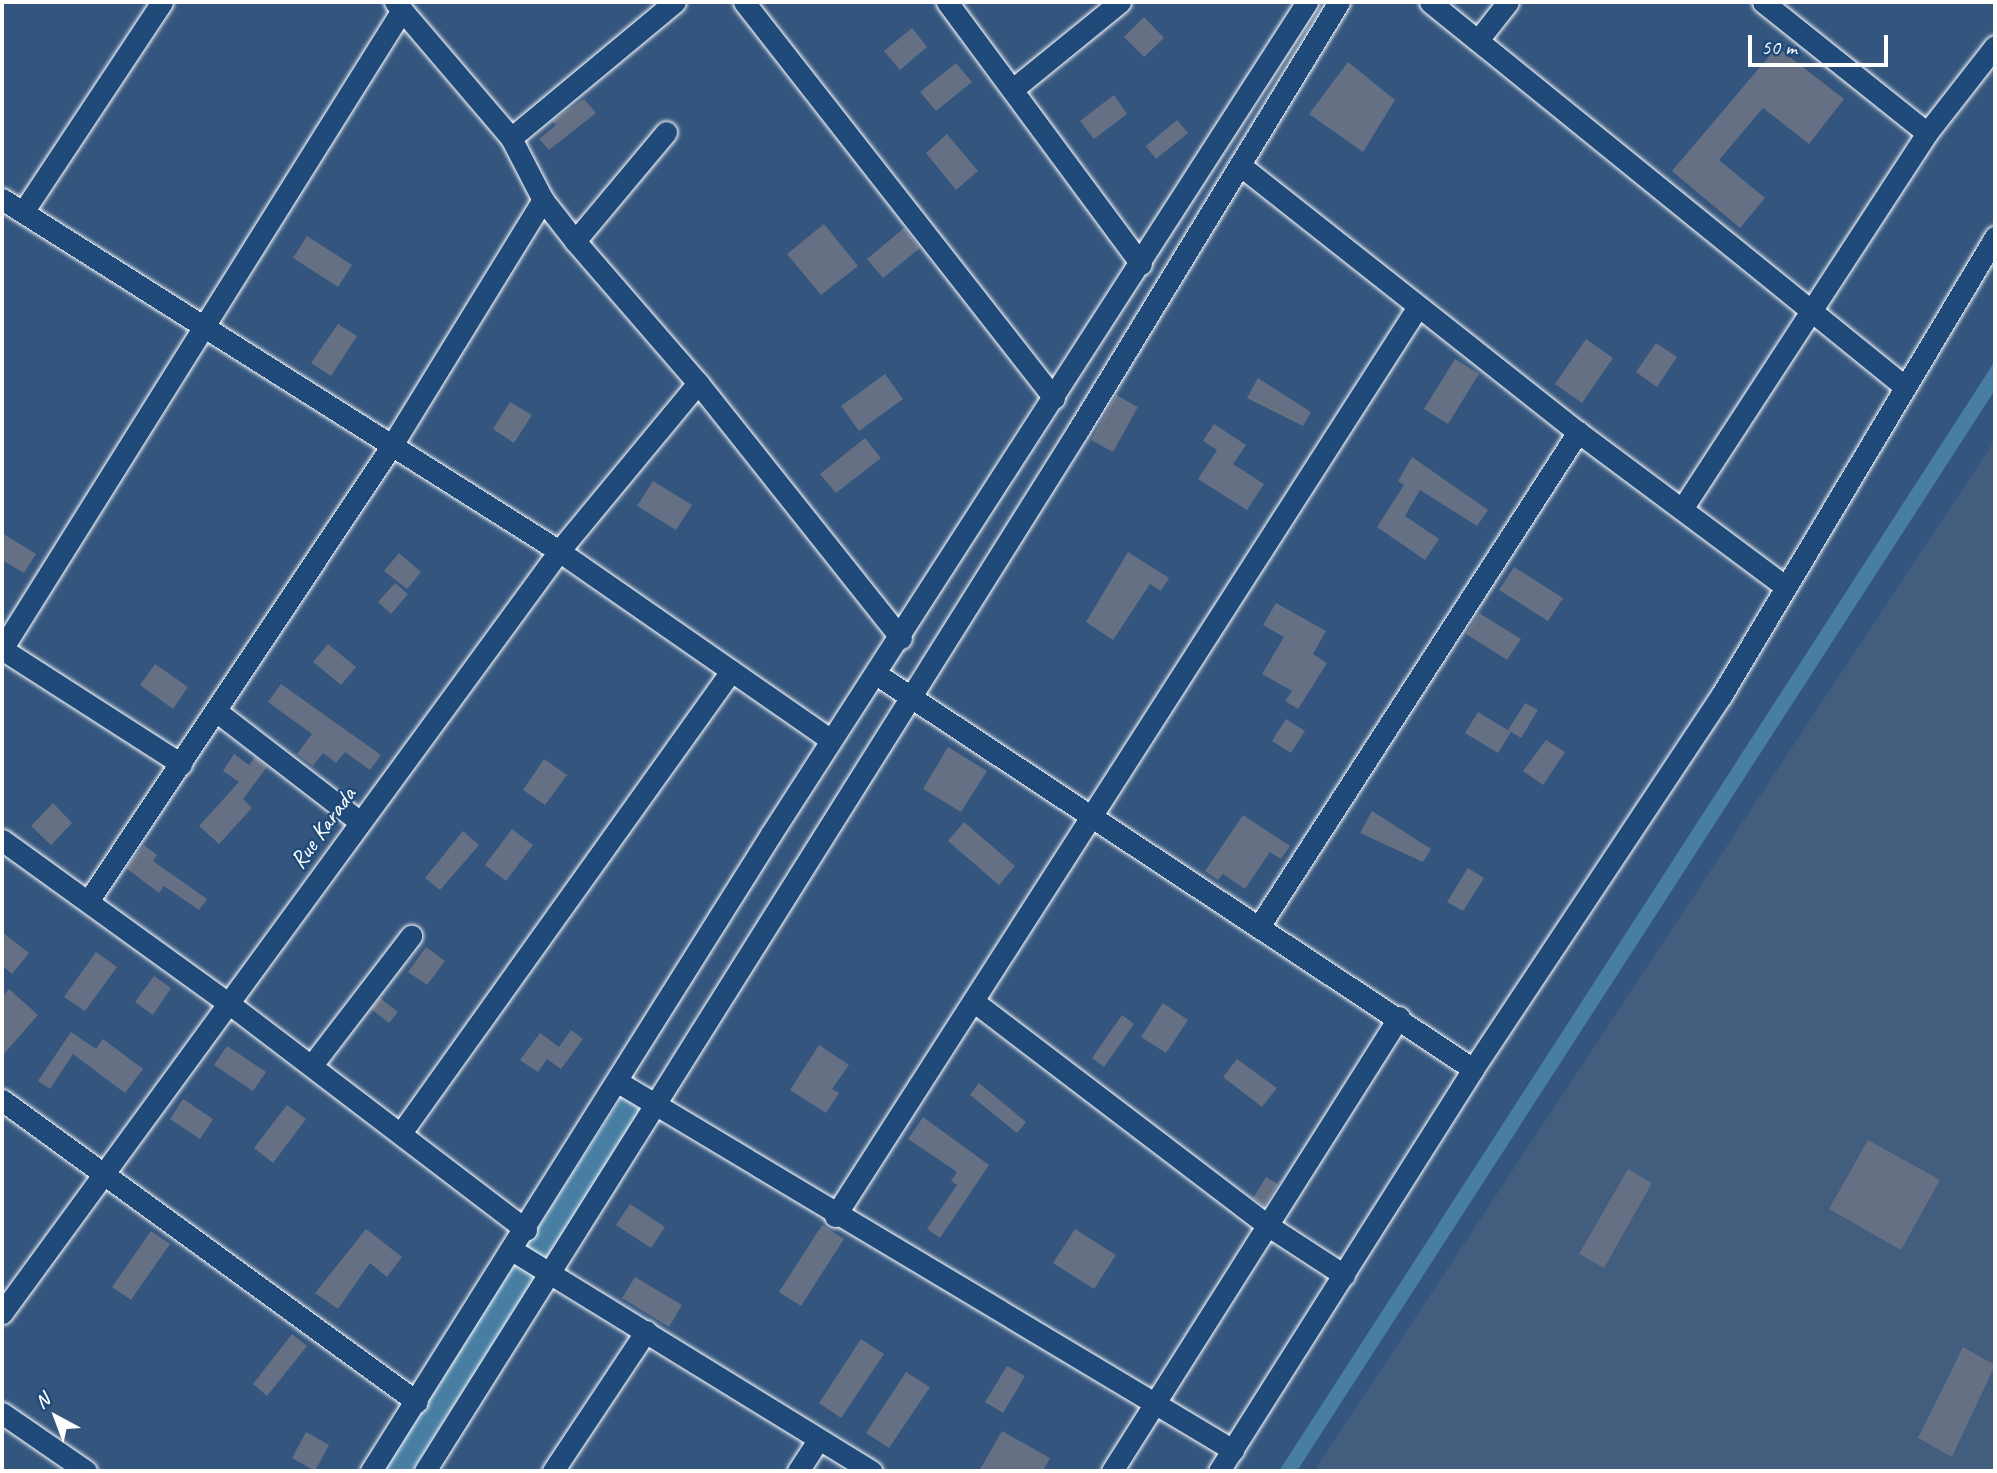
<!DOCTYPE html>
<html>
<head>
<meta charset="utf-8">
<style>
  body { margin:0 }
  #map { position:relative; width:1997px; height:1473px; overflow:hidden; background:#34557d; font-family:Caveat,sans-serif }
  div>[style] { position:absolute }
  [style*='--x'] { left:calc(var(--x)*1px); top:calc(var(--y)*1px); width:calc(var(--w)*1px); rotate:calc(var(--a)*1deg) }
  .built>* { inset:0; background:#435d7f }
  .water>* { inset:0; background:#477ea2 }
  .building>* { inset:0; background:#657084 }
  .roads { filter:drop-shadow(0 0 2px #fff) drop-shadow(0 0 2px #fff) }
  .minor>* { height:21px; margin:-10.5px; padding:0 10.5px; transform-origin:10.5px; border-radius:10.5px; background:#1f4a7a }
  span { translate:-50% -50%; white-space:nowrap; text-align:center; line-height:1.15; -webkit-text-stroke:5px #1f4a7a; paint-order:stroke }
  .street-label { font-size:24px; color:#fff }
  .frame { position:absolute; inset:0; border:4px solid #fff; pointer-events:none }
  .north { position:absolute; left:21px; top:1382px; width:70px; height:70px; -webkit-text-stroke:5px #1f4a7a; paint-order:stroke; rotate:319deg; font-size:19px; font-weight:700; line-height:28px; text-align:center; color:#fff }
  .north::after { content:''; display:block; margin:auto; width:24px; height:32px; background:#fff; clip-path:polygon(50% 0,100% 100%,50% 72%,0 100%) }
  .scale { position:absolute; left:1748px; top:35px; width:140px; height:32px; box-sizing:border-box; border:4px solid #fff; border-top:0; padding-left:9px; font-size:21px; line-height:24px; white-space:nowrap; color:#fff; -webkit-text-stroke:5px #1f4a7a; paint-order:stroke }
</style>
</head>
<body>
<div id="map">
  <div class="built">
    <div style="clip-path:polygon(1995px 440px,1995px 1471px,1314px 1471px)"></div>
  </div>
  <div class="water">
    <div style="clip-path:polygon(1995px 361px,1995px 390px,1960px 444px,1297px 1471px,1279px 1471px)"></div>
    <div style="clip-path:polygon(635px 1096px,642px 1111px,412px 1471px,382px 1471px,621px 1098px)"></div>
  </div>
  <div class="building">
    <div style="clip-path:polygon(1144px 17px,1164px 38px,1144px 57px,1124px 37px)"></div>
    <div style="clip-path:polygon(912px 28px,927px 47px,900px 70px,884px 51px)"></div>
    <div style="clip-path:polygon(1777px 47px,1844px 99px,1809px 144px,1763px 108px,1719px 160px,1765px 198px,1740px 228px,1672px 171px)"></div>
    <div style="clip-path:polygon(1348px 62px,1395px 100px,1363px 152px,1309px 114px)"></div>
    <div style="clip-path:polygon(956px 63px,972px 82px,936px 111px,920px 92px)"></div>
    <div style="clip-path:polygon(1114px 95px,1127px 114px,1094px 139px,1080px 121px)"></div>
    <div style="clip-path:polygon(584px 99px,596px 113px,549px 150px,539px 139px,556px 125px,552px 121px)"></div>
    <div style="clip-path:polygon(1177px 120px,1188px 133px,1156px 159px,1146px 146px)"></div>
    <div style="clip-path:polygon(947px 134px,978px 171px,956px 190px,926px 153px)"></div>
    <div style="clip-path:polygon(824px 224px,858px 266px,821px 295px,787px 254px)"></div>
    <div style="clip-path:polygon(904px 228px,920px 248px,883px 278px,867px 259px)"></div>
    <div style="clip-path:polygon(307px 236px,352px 265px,338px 287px,293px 258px)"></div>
    <div style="clip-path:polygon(338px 324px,357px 336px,331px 376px,311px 363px)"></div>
    <div style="clip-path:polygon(1586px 339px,1613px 358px,1582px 403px,1555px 384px)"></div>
    <div style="clip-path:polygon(1656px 343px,1677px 357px,1657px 387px,1636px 372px)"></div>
    <div style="clip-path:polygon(1455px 359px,1479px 374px,1448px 424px,1424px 409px)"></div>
    <div style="clip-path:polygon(885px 374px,903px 399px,859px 431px,841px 406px)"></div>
    <div style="clip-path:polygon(1258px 378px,1311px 412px,1303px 426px,1247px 398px)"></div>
    <div style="clip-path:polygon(1116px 395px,1138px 407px,1113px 452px,1091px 440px)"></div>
    <div style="clip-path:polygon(510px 402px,532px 415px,514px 443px,493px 429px)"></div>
    <div style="clip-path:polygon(1214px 424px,1246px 445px,1233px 464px,1264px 484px,1247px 510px,1198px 479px,1217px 450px,1203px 441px)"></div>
    <div style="clip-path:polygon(865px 438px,881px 458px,836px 493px,820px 474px)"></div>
    <div style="clip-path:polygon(1412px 457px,1488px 510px,1477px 526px,1420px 490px,1405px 516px,1439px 539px,1425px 560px,1377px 527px,1404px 485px,1398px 481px)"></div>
    <div style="clip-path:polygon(653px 481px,692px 505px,676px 530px,637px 506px)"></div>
    <div style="clip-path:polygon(2px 533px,36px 554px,24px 573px,2px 560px)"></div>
    <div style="clip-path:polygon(1128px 552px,1169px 578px,1161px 591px,1150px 584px,1113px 640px,1086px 622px)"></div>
    <div style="clip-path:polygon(399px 553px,421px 572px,407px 589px,384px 571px)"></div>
    <div style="clip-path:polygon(1514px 567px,1563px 598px,1548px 621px,1499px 590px)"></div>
    <div style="clip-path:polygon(395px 583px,408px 594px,391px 614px,378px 602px)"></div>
    <div style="clip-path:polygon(1276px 603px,1326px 631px,1313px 654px,1327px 663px,1298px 709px,1285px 701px,1292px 691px,1262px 674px,1284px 637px,1263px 625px)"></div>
    <div style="clip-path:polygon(1479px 613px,1521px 639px,1507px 660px,1466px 634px)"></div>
    <div style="clip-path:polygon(328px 644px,356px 667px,341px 685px,313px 662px)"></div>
    <div style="clip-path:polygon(155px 664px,188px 687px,173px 709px,140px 685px)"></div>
    <div style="clip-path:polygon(281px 684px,381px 755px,370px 770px,345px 752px,336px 763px,323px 753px,313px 766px,297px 754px,312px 734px,268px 702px)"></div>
    <div style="clip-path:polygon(1525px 703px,1538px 710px,1521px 738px,1508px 730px)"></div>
    <div style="clip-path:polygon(1478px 712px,1511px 732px,1498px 753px,1465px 733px)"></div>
    <div style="clip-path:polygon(1286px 719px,1305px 731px,1291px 753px,1272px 741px)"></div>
    <div style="clip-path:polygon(1546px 740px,1565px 752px,1543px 785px,1523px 771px)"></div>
    <div style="clip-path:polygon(948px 747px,987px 771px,961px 812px,923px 789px)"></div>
    <div style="clip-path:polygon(234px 754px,249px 765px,255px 757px,267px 767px,243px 799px,252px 808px,219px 844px,199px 826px,239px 782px,223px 771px)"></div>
    <div style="clip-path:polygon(544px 759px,567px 775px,545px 805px,523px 790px)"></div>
    <div style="clip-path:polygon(53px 803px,72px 823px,51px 845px,31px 826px)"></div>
    <div style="clip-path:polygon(1372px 811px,1431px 849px,1423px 862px,1360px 833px)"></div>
    <div style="clip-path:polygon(1243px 815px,1290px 846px,1281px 859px,1270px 852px,1245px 889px,1223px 874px,1218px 880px,1205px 871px)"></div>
    <div style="clip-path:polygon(964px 822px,1015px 866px,999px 885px,948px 841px)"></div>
    <div style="clip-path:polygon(512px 829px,533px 845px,506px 881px,485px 865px)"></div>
    <div style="clip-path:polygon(463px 831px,479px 845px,440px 890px,425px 878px)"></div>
    <div style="clip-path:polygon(144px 845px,157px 855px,153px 861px,207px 899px,199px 910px,164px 886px,159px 893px,126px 868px)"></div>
    <div style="clip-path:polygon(1468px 868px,1484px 878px,1463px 911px,1447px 902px)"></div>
    <div style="clip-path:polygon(2px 932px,29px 953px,12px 974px,2px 965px)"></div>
    <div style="clip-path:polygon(426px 947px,445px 961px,427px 985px,408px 972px)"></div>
    <div style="clip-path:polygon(96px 952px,117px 967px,85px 1011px,64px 997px)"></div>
    <div style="clip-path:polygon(154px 976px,171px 988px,153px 1015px,135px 1002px)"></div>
    <div style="clip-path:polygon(9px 989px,38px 1015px,2px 1056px,2px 997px)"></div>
    <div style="clip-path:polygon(380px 998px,398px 1012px,389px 1023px,371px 1009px)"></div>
    <div style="clip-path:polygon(1163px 1003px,1188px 1020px,1166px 1053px,1141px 1037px)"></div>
    <div style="clip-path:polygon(1122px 1015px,1134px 1024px,1104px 1067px,1092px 1058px)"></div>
    <div style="clip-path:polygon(571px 1030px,583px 1039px,561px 1069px,547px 1059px,538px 1072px,520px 1060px,540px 1033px,559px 1047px)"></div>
    <div style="clip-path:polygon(71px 1032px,96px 1049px,103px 1039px,143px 1069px,125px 1093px,73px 1054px,50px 1089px,38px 1081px)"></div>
    <div style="clip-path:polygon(819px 1045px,849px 1065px,832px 1089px,839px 1093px,826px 1113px,790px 1090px)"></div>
    <div style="clip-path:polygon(227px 1046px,266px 1072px,253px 1091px,214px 1065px)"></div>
    <div style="clip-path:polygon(1237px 1059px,1277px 1088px,1262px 1107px,1223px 1077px)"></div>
    <div style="clip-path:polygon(979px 1083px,1026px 1122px,1017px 1133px,970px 1095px)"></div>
    <div style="clip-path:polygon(183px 1099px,213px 1119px,200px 1139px,170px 1119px)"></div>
    <div style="clip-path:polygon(287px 1105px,306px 1119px,273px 1163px,254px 1148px)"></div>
    <div style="clip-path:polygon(923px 1117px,989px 1165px,940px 1238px,927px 1229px,957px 1185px,951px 1181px,957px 1172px,908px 1139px)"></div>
    <div style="clip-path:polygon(1868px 1140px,1940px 1180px,1901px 1250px,1829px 1209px)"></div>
    <div style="clip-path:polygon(1628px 1169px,1652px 1183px,1604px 1268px,1579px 1254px)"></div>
    <div style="clip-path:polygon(1266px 1177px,1278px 1184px,1264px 1206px,1253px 1198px)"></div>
    <div style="clip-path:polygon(630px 1204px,665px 1227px,651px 1248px,616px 1225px)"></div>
    <div style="clip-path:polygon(822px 1225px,844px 1239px,801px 1306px,779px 1292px)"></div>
    <div style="clip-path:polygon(366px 1229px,402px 1257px,387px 1277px,370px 1263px,338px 1309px,315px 1293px)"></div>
    <div style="clip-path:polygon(1075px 1229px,1116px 1255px,1094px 1289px,1053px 1263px)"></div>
    <div style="clip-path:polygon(151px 1231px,170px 1244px,131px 1300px,112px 1287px)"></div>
    <div style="clip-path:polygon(635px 1277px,682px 1305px,669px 1327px,622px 1298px)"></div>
    <div style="clip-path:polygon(292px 1334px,307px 1346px,267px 1396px,253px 1384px)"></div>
    <div style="clip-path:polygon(861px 1339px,884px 1354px,841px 1418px,819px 1403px)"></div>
    <div style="clip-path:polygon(1963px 1347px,1995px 1365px,1952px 1457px,1918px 1438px)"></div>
    <div style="clip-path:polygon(1007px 1366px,1025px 1376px,1003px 1413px,985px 1402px)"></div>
    <div style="clip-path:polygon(906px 1372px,930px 1387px,889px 1448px,866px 1433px)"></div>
    <div style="clip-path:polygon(1002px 1431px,1050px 1458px,1043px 1471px,979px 1471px)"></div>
    <div style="clip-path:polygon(306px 1432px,329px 1445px,315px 1471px,292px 1458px)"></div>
  </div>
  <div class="roads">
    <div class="minor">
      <div style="--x:395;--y:2;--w:179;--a:49.5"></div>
      <div style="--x:511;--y:138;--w:70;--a:62.7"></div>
      <div style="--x:543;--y:200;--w:52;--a:52"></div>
      <div style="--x:575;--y:241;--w:188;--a:49.1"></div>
      <div style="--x:698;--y:383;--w:326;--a:51.5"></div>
      <div style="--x:744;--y:2;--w:503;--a:51.95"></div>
      <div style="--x:947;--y:2;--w:326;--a:53.5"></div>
      <div style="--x:1430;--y:2;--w:610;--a:39.01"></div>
      <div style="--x:1763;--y:2;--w:210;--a:38.6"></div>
      <div style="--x:1478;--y:40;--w:48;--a:-51.7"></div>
      <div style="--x:1013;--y:89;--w:138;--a:-39.1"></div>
      <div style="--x:511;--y:138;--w:213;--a:-39.7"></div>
      <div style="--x:1241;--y:166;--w:429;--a:38.3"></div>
      <div style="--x:1578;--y:432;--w:256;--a:36.7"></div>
      <div style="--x:2;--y:199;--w:659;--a:32.29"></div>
      <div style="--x:559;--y:551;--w:331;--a:34.8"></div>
      <div style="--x:23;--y:212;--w:252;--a:-56.5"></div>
      <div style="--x:575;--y:241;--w:142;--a:-50.1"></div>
      <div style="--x:1682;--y:509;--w:449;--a:-56.9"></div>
      <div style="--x:1927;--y:133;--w:110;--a:-52"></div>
      <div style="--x:2;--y:649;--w:754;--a:-57.95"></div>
      <div style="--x:2;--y:649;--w:213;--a:32.7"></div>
      <div style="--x:876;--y:674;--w:716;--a:33.49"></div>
      <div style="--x:216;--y:711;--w:182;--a:37.6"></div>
      <div style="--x:2;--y:840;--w:277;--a:35.8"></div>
      <div style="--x:227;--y:1002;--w:376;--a:37.3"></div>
      <div style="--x:89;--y:900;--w:547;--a:-56.34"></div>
      <div style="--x:392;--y:445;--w:288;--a:-58.4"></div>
      <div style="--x:1260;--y:925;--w:587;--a:-57.18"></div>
      <div style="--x:973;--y:1001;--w:370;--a:37.3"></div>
      <div style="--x:1267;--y:1225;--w:92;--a:33"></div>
      <div style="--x:312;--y:1065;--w:163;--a:-52.5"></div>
      <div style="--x:618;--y:1082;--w:717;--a:30.9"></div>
      <div style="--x:2;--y:1100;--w:513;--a:36.04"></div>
      <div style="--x:401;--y:1133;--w:568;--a:-54.46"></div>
      <div style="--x:835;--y:1216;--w:1079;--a:-57.34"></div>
      <div style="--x:512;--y:1250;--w:422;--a:31.6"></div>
      <div style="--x:2;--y:1313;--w:944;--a:-53.83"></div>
      <div style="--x:559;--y:551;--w:218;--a:-50.4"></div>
      <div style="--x:2;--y:1413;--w:102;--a:34.6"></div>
      <div style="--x:371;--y:1471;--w:752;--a:-57.87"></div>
      <div style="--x:771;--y:834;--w:990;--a:-57.21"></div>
      <div style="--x:425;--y:1471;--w:1227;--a:-57.89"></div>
      <div style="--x:1077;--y:432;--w:504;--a:-58.65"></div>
      <div style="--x:553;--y:1471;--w:168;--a:-56.4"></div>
      <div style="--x:798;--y:1471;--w:37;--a:-57"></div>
      <div style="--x:1112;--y:1471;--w:537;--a:-57.7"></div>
      <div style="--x:1219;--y:1471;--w:476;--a:-57.7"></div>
      <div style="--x:1473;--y:1069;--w:448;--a:-56.4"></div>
      <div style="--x:1721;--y:696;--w:535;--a:-59.16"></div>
    </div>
  </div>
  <div class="street-label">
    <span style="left:323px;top:828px;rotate:-54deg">Rue Karada</span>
  </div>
  <div class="frame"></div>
  <div class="north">N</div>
  <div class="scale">50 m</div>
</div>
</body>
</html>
